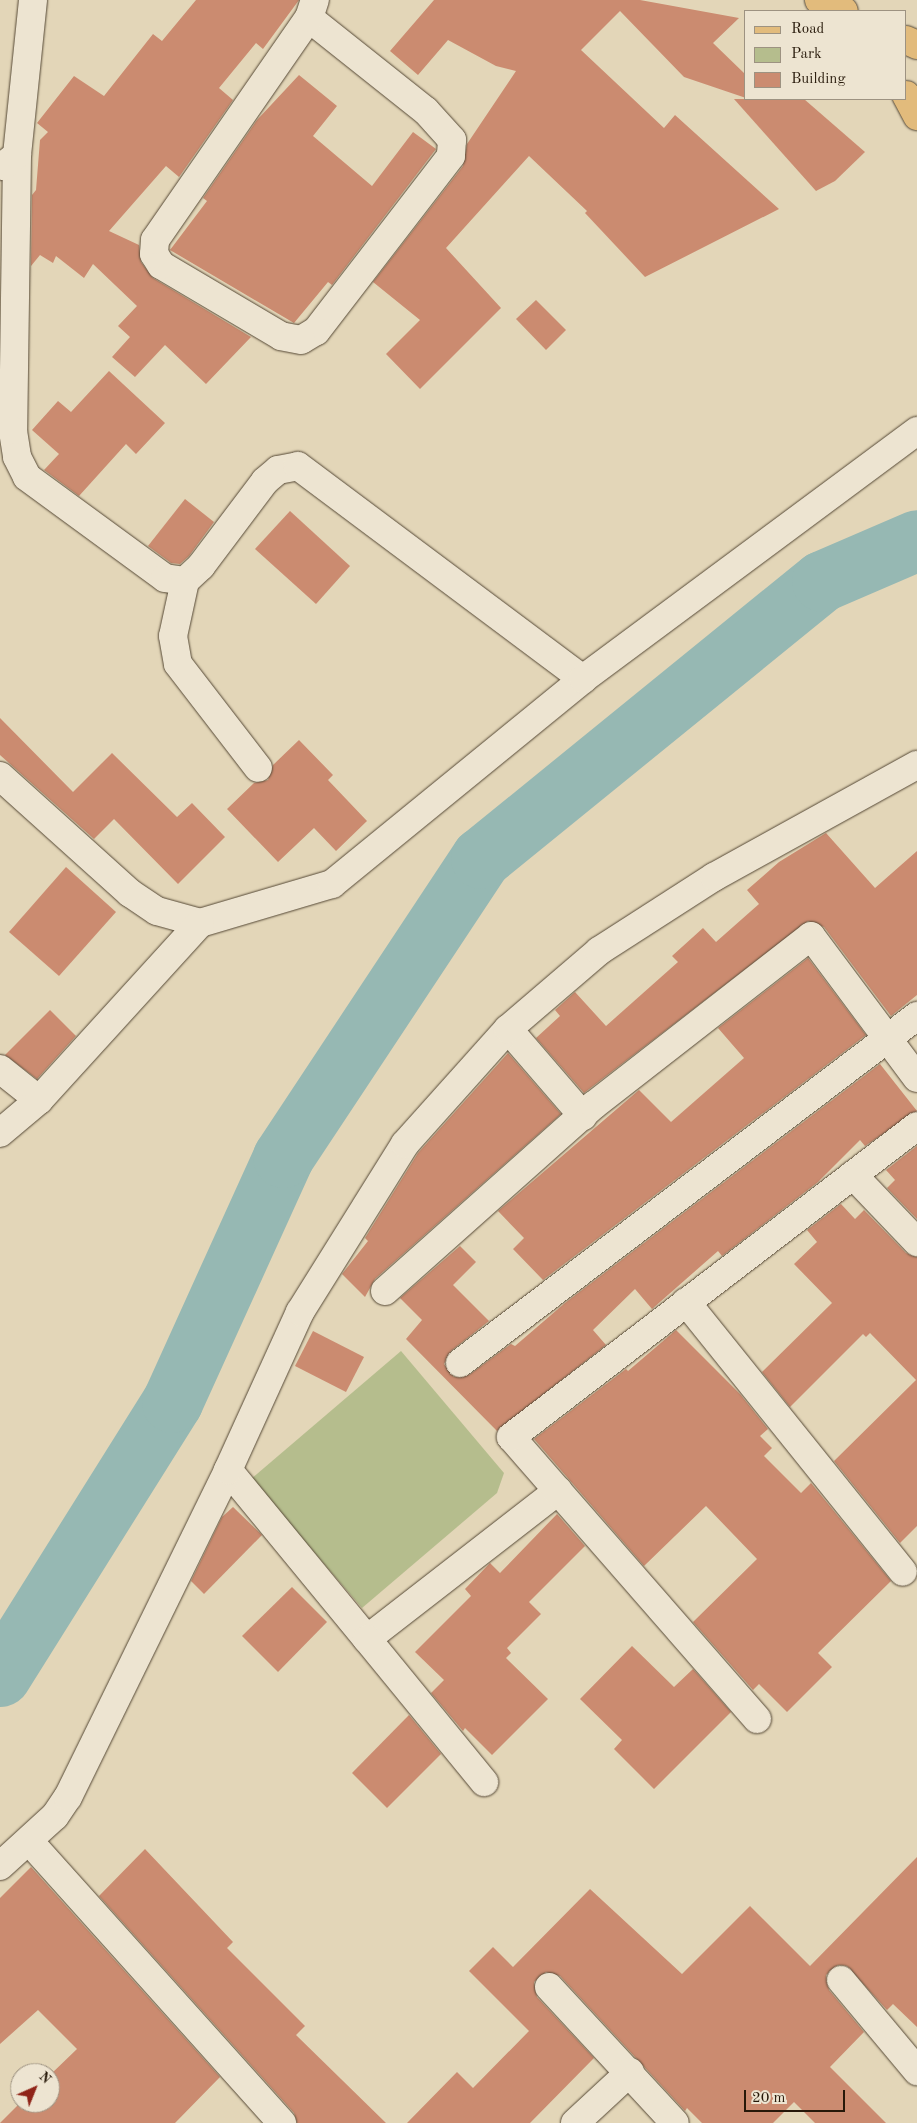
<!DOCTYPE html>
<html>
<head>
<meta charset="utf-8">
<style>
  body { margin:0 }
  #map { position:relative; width:917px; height:2123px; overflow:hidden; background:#e3d6b8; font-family:"Old Standard TT",serif }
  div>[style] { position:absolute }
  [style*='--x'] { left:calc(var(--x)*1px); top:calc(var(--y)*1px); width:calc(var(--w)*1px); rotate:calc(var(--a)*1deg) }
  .green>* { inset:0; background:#b5bd8d }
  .river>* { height:61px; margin:-30.5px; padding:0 30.5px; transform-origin:30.5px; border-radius:30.5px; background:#96b8b3 }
  .building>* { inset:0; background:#cb8b70 }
  .roads { filter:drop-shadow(0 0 1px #554835) drop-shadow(0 0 1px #554835) }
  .minor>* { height:28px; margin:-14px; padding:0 14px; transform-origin:14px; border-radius:14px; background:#ede4d1 }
  .major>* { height:28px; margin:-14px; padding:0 14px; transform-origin:14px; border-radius:14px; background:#e2bb7c }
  span { translate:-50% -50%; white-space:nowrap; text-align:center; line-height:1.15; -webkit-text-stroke:4px #ede4d1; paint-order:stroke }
  .legend { position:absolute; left:744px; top:10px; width:162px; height:90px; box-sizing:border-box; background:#ede4d1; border:1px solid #9d9281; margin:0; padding:6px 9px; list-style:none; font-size:15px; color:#261809 }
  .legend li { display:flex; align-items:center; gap:10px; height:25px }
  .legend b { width:25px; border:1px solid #9d9281 }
  .north { position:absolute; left:10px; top:2063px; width:50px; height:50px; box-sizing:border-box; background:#ede4d1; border:1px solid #9d9281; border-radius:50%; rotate:44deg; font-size:14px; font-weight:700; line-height:20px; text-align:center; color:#261809 }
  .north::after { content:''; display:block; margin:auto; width:18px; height:22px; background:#8f2418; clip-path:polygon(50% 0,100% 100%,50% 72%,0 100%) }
  .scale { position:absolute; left:744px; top:2090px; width:101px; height:22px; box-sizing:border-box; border:2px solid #261809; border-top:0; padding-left:6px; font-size:15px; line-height:18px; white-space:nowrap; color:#261809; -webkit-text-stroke:4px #ede4d1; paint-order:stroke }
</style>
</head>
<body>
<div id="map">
  <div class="green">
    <div style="clip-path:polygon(401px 1351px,504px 1473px,497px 1493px,362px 1608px,251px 1479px)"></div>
  </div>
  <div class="river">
    <div style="--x:0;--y:1676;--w:324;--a:-57.9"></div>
    <div style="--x:172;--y:1402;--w:269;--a:-65.6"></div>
    <div style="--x:283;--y:1157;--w:359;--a:-56.5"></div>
    <div style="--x:481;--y:858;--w:439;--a:-39.1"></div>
    <div style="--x:822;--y:581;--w:103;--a:-23.3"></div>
  </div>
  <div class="building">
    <div style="clip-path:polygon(196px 0,299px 0,263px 49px,256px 43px,219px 88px,233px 100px,179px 177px,166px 166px,109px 231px,139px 245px,141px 262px,153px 278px,251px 337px,206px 384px,165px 345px,135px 377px,112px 357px,130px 337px,118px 326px,137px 306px,93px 264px,84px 278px,56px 256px,53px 263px,40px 255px,31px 266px,32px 195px,36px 190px,40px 140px,48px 132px,37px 123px,74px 76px,104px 96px,153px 34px,162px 41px)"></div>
    <div style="clip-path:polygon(434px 0,640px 0,739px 18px,713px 43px,746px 75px,746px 98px,684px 77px,620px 11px,581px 50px,664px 128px,675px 115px,779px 209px,645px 277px,585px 213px,587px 211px,529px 156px,446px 248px,501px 308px,420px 389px,386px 354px,420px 320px,373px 282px,463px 166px,467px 144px,516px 71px,496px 66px,448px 40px,418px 75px,390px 51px)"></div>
    <div style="clip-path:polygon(299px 75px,337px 106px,313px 136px,372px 186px,413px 132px,436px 149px,332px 285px,328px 282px,294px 323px,170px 250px,207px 201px,203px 198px,257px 120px)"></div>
    <div style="clip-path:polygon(734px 99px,804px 99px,865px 152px,835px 181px,816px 191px)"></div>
    <div style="clip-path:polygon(536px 300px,566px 330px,546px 350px,516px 319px)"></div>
    <div style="clip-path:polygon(109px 371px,165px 423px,136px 454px,126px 444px,79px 496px,44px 470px,59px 454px,32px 430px,58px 401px,71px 412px)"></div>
    <div style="clip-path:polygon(185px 499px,214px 522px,189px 556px,180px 564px,171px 563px,148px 546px)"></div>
    <div style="clip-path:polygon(290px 511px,350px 566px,316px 604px,255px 549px)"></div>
    <div style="clip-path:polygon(0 718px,73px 792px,112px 753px,177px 817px,192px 803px,225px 837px,178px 884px,114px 819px,94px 839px,0 755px)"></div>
    <div style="clip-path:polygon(299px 740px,333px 775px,328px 780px,367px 821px,336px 851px,314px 828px,278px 862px,227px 809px,254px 783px,268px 780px,273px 765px)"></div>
    <div style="clip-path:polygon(826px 833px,875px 888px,917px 851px,917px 995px,891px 1016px,824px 927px,808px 921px,584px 1093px,536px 1038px,560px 1016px,555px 1010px,575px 992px,606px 1026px,678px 962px,672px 956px,703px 928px,716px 942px,759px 904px,747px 890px,779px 862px)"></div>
    <div style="clip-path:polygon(66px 867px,116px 912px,59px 976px,9px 932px)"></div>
    <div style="clip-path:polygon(808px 958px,866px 1035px,543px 1280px,513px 1249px,524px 1238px,498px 1211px,639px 1090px,671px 1122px,744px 1058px,718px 1028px)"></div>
    <div style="clip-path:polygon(50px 1010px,76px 1036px,37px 1079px,5px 1055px)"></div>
    <div style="clip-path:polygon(508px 1053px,561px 1114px,375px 1279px,365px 1297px,342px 1274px,368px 1241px,365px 1238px,418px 1153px)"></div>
    <div style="clip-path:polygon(880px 1064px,917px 1111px,865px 1146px,860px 1140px,818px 1182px,722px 1256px,718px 1251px,652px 1309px,635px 1289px,593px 1330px,606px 1345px,497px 1431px,406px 1339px,422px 1320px,400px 1298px,460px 1246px,476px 1262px,453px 1285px,489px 1321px,451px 1351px,444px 1364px,454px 1377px,469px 1375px,511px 1344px,515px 1346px,565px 1303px)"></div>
    <div style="clip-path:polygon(917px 1146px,917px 1219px,887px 1188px,895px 1180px,886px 1170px)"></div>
    <div style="clip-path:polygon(841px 1204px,855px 1219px,864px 1210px,906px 1253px,917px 1257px,917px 1526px,900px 1543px,834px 1461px,916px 1380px,870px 1333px,866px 1337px,863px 1334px,790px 1407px,762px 1372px,832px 1303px,794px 1264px,817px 1242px,807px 1230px)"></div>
    <div style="clip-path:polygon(676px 1330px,740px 1394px,768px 1429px,760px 1436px,772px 1448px,764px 1456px,801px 1493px,811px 1483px,891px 1581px,818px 1653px,832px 1667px,787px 1712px,759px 1684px,753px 1690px,693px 1622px,757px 1559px,706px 1506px,644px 1566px,534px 1439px,626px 1369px,628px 1371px)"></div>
    <div style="clip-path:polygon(313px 1331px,364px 1357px,346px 1392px,295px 1366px)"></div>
    <div style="clip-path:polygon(233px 1507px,262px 1535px,204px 1594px,191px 1581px,222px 1517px)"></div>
    <div style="clip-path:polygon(557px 1514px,585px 1546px,529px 1602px,541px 1614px,507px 1648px,511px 1653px,506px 1658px,548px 1699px,492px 1755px,465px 1728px,463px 1731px,431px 1693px,444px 1680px,415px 1652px,471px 1596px,465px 1589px,490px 1563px,500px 1573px)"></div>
    <div style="clip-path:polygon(292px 1587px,327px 1622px,278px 1672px,242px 1636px)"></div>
    <div style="clip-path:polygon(632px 1646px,674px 1687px,693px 1669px,731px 1712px,654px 1789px,614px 1749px,622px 1740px,580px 1699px)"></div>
    <div style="clip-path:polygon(409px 1715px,441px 1754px,387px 1808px,352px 1773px)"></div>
    <div style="clip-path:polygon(145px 1849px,233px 1942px,227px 1948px,305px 2026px,296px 2035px,386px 2123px,297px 2123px,294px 2113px,99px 1896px)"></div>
    <div style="clip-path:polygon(917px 1857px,917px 2027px,893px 2004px,887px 2010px,847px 1966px,838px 1965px,826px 1975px,829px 1990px,864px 2032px,830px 2067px,886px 2123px,815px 2123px,794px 2102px,773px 2123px,702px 2123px,687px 2108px,685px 2111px,560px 1976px,546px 1972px,534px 1982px,537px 1997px,594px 2058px,530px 2123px,407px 2123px,457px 2072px,473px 2088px,529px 2031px,469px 1971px,493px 1947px,513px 1967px,590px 1889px,682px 1974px,750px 1906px,810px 1966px)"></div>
    <div style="clip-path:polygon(31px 1867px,220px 2077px,175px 2123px,0 2123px,20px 2103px,50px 2103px,50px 2075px,77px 2049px,38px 2010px,0 2044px,0 1898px)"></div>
  </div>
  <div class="roads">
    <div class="minor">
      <div style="--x:309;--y:18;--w:149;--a:38.5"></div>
      <div style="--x:426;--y:111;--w:39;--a:48"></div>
      <div style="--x:452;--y:140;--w:16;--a:94"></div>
      <div style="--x:451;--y:156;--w:221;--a:127.6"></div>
      <div style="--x:316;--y:331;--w:17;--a:149"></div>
      <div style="--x:301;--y:340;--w:20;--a:-169"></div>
      <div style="--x:281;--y:336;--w:139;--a:-149.4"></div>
      <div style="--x:161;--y:265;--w:13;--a:-122"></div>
      <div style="--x:154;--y:254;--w:14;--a:-86"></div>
      <div style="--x:155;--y:240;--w:270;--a:-55.3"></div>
      <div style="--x:309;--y:18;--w:19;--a:-72"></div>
      <div style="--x:17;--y:155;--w:276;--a:90.8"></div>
      <div style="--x:13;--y:431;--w:26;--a:81"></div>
      <div style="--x:17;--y:457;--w:22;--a:63"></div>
      <div style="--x:27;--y:477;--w:171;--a:36.2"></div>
      <div style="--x:165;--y:578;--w:20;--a:9"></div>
      <div style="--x:185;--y:581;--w:22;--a:-43"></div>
      <div style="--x:201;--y:566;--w:106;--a:-53"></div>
      <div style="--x:265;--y:481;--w:17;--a:-40"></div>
      <div style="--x:278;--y:470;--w:20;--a:-11"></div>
      <div style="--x:298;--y:466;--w:356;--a:36.8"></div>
      <div style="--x:3;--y:166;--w:18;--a:-38"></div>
      <div style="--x:17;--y:155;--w:156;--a:-84.1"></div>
      <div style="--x:185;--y:581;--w:56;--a:102.3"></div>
      <div style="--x:173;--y:636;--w:28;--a:80"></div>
      <div style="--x:178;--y:664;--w:131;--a:52.4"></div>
      <div style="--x:0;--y:776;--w:175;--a:42"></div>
      <div style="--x:130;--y:893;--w:32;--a:34"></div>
      <div style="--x:157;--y:911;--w:45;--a:15.6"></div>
      <div style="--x:200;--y:923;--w:138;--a:-16.5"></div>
      <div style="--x:332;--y:884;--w:324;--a:-39.2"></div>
      <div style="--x:583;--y:679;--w:416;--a:-36.6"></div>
      <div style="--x:508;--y:1029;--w:115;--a:49.2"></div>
      <div style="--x:0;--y:1069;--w:50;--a:38.5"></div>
      <div style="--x:39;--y:1100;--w:51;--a:139.8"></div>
      <div style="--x:39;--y:1100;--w:239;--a:-47.7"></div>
      <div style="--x:853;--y:1175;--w:93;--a:46.3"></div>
      <div style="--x:385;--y:1291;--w:280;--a:-41.7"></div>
      <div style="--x:594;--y:1105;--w:275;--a:-37.9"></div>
      <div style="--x:811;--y:936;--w:177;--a:53.3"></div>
      <div style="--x:686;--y:1302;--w:346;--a:51.2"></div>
      <div style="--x:460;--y:1363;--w:574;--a:-37.21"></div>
      <div style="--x:228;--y:1470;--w:219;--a:50.6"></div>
      <div style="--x:367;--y:1639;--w:242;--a:-37.8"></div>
      <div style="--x:367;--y:1639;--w:185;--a:50.7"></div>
      <div style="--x:757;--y:1719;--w:374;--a:-131.1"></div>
      <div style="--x:511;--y:1437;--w:511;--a:-37.45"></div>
      <div style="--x:29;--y:1841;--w:379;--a:48.1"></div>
      <div style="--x:0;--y:1866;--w:74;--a:-42.3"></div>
      <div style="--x:55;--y:1816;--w:23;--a:-56"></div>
      <div style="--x:68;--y:1797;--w:364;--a:-63.9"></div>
      <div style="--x:228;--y:1470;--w:174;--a:-65.5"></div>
      <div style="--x:300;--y:1312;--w:198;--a:-58"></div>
      <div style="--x:405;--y:1144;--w:154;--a:-48.2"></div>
      <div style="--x:508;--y:1029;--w:120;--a:-40.6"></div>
      <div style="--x:599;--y:951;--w:137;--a:-32.8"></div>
      <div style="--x:714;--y:877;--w:232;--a:-28.9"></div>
      <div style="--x:841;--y:1980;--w:119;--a:50.1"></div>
      <div style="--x:549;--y:1987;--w:185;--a:47.2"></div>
      <div style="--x:575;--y:2123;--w:75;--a:-42.8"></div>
    </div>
    <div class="major">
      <div style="--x:819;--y:0;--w:27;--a:24"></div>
      <div style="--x:906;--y:40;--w:12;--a:24"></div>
      <div style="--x:906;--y:95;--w:24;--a:62"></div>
    </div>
  </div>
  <ul class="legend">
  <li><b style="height:6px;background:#e2bb7c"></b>Road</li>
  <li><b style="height:14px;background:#b5bd8d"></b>Park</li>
  <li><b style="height:14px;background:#cb8b70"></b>Building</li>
  </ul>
  <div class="north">N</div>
  <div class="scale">20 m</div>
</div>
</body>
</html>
